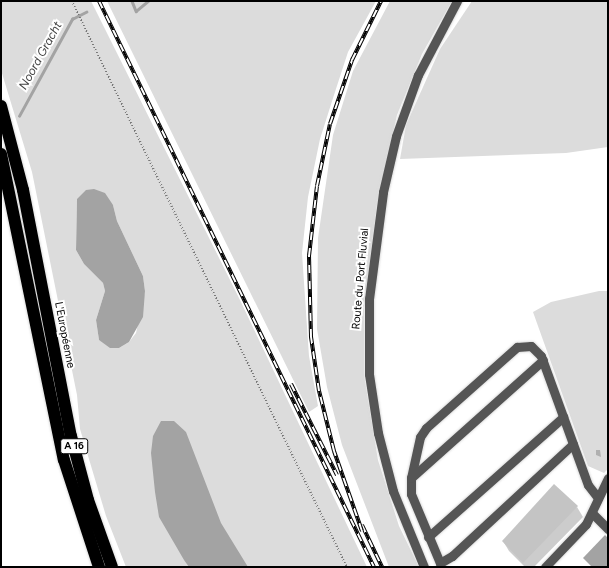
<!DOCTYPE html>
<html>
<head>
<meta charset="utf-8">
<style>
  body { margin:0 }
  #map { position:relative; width:609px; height:568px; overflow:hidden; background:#fff; font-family:Figtree,sans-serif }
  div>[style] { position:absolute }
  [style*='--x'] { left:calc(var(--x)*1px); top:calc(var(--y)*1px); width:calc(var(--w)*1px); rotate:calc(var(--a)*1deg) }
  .green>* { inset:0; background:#dcdcdc }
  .water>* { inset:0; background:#a3a3a3 }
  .shadow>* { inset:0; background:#0003 }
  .stream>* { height:2.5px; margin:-1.25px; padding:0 1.25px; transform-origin:1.25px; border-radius:1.25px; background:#a3a3a3 }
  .building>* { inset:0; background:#c4c4c4 }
  .path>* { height:1.5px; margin-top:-0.75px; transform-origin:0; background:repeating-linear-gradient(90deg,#777 0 1px,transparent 0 3px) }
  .roads { filter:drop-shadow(0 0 1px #dbdbdb) drop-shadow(0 0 1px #dbdbdb) }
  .minor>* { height:9px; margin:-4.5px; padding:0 4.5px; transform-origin:4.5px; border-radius:4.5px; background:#555 }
  .highway>* { height:12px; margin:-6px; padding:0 6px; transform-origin:6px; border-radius:6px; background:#000 }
  .rail>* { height:4px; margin-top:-2px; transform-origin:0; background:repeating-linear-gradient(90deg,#fff 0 8px,#000 0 16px); box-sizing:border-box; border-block:1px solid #000 }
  span { translate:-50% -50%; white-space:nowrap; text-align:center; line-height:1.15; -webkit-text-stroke:4px #fff; paint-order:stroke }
  .shield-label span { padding:1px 3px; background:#fff; border:1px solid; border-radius:3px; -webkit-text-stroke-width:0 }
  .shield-label { font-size:10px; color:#000; font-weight:700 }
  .street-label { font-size:11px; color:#000 }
  .water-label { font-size:12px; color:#444; font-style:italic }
  .frame { position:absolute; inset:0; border:2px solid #000; pointer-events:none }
</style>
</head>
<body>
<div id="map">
  <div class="green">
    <div style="clip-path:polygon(evenodd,1px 1px,91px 1px,240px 300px,367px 567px,126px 567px,106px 516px,80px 429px,77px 395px,32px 172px,1px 70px,1px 1px,77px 199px,113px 205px,117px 221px,143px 276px,145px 291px,136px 333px,129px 342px,119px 348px,99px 340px,96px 320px,105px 291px,103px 283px,84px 264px,76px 250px,77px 199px)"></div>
    <div style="clip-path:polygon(107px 1px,376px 1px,348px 52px,334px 95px,320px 139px,308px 197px,302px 253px,309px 356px,318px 406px,309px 412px)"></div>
    <div style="clip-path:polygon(390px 1px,452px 1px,422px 54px,397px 115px,377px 204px,364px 308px,364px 375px,378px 460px,399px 526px,419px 567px,389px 567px,342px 445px,327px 387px,317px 329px,318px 238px,333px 135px,353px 71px)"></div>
    <div style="clip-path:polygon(472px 1px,608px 1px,608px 147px,566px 153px,400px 159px,406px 125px,440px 49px)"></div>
    <div style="clip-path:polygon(599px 291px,608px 291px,608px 469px,604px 473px,588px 466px,533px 312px,551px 302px)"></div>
  </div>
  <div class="water">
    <div style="clip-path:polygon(94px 189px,105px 193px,113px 205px,117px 221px,143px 276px,145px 291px,143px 317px,129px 342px,119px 348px,110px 348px,99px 340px,96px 320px,105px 291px,103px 283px,84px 264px,76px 250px,77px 199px,86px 190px)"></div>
    <div style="clip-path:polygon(161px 421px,174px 421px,186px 432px,221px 523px,248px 567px,189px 567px,184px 560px,159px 517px,155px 492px,151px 453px,153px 436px)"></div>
    <div style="clip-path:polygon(605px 535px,608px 538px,608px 567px,592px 567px,583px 558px)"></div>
  </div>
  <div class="shadow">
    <div style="clip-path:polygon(596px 450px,600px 450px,601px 457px,596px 455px)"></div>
    <div style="clip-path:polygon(577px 507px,583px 517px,534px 567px,525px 567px,509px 551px,503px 541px)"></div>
  </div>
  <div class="stream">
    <div style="--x:132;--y:1;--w:11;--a:68"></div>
    <div style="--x:136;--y:11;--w:16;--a:-40"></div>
    <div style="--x:19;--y:116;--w:111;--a:-61.3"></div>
    <div style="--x:72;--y:19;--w:16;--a:-27"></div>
  </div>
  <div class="building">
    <div style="clip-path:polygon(554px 484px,578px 506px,523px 563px,502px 541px)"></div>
  </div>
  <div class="path">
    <div style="--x:72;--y:1;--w:629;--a:64.09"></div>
  </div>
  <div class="roads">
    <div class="minor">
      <div style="--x:573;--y:444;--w:165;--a:137.2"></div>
      <div style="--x:452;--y:556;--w:14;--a:150"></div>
      <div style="--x:440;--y:563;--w:75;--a:-112.8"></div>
      <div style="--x:411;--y:494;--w:16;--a:-90"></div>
      <div style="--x:411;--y:478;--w:42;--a:-77.6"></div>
      <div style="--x:420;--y:437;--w:11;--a:-56"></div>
      <div style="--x:426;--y:428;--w:122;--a:-41.7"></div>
      <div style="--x:517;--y:347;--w:14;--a:-4"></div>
      <div style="--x:531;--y:346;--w:14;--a:45"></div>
      <div style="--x:541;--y:356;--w:137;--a:70"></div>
      <div style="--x:588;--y:485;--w:16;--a:52"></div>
      <div style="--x:411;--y:478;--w:177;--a:-41.8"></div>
      <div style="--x:592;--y:513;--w:23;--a:45"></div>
      <div style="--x:428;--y:537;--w:181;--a:-41.6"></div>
      <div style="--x:424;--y:567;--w:82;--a:-112.2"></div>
      <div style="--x:393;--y:491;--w:60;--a:-104.5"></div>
      <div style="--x:378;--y:433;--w:60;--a:-98.7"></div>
      <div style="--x:369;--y:374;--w:75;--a:-90"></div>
      <div style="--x:369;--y:299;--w:108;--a:-82.5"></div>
      <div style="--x:383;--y:192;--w:57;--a:-76.9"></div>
      <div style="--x:396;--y:136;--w:65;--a:-70.2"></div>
      <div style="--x:418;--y:75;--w:84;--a:-62.2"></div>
      <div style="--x:545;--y:567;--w:59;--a:-46.4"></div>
      <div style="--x:586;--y:524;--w:51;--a:-64.4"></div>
    </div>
    <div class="highway">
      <div style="--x:1;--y:106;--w:87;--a:75.3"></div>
      <div style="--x:23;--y:190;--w:251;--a:79"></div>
      <div style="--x:71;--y:436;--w:66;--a:75.1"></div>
      <div style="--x:88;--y:500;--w:71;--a:70.3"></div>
      <div style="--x:1;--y:154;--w:312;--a:78.4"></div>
      <div style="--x:64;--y:460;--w:113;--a:71.9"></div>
    </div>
  </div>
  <div class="rail">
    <div style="--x:99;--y:1;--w:629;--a:64.09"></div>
    <div style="--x:291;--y:384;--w:102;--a:63.2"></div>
    <div style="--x:362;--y:525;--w:47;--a:64.5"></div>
    <div style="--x:362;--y:531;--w:85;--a:-109.3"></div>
    <div style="--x:334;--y:451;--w:62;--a:-104"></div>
    <div style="--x:319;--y:391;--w:55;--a:-98.4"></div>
    <div style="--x:311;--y:337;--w:81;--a:-91.4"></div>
    <div style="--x:309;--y:256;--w:70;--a:-83.5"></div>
    <div style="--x:317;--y:186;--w:63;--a:-78.2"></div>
    <div style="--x:330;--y:124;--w:68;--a:-71"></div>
    <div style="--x:352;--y:60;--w:66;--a:-63.8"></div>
  </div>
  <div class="shield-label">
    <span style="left:74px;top:446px">A 16</span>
  </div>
  <div class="street-label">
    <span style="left:361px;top:279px;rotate:-85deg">Route du Port Fluvial</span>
    <span style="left:64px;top:335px;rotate:79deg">L'Européenne</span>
  </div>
  <div class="water-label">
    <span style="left:41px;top:56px;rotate:-61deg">Noord Gracht</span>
  </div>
  <div class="frame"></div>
</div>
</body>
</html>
